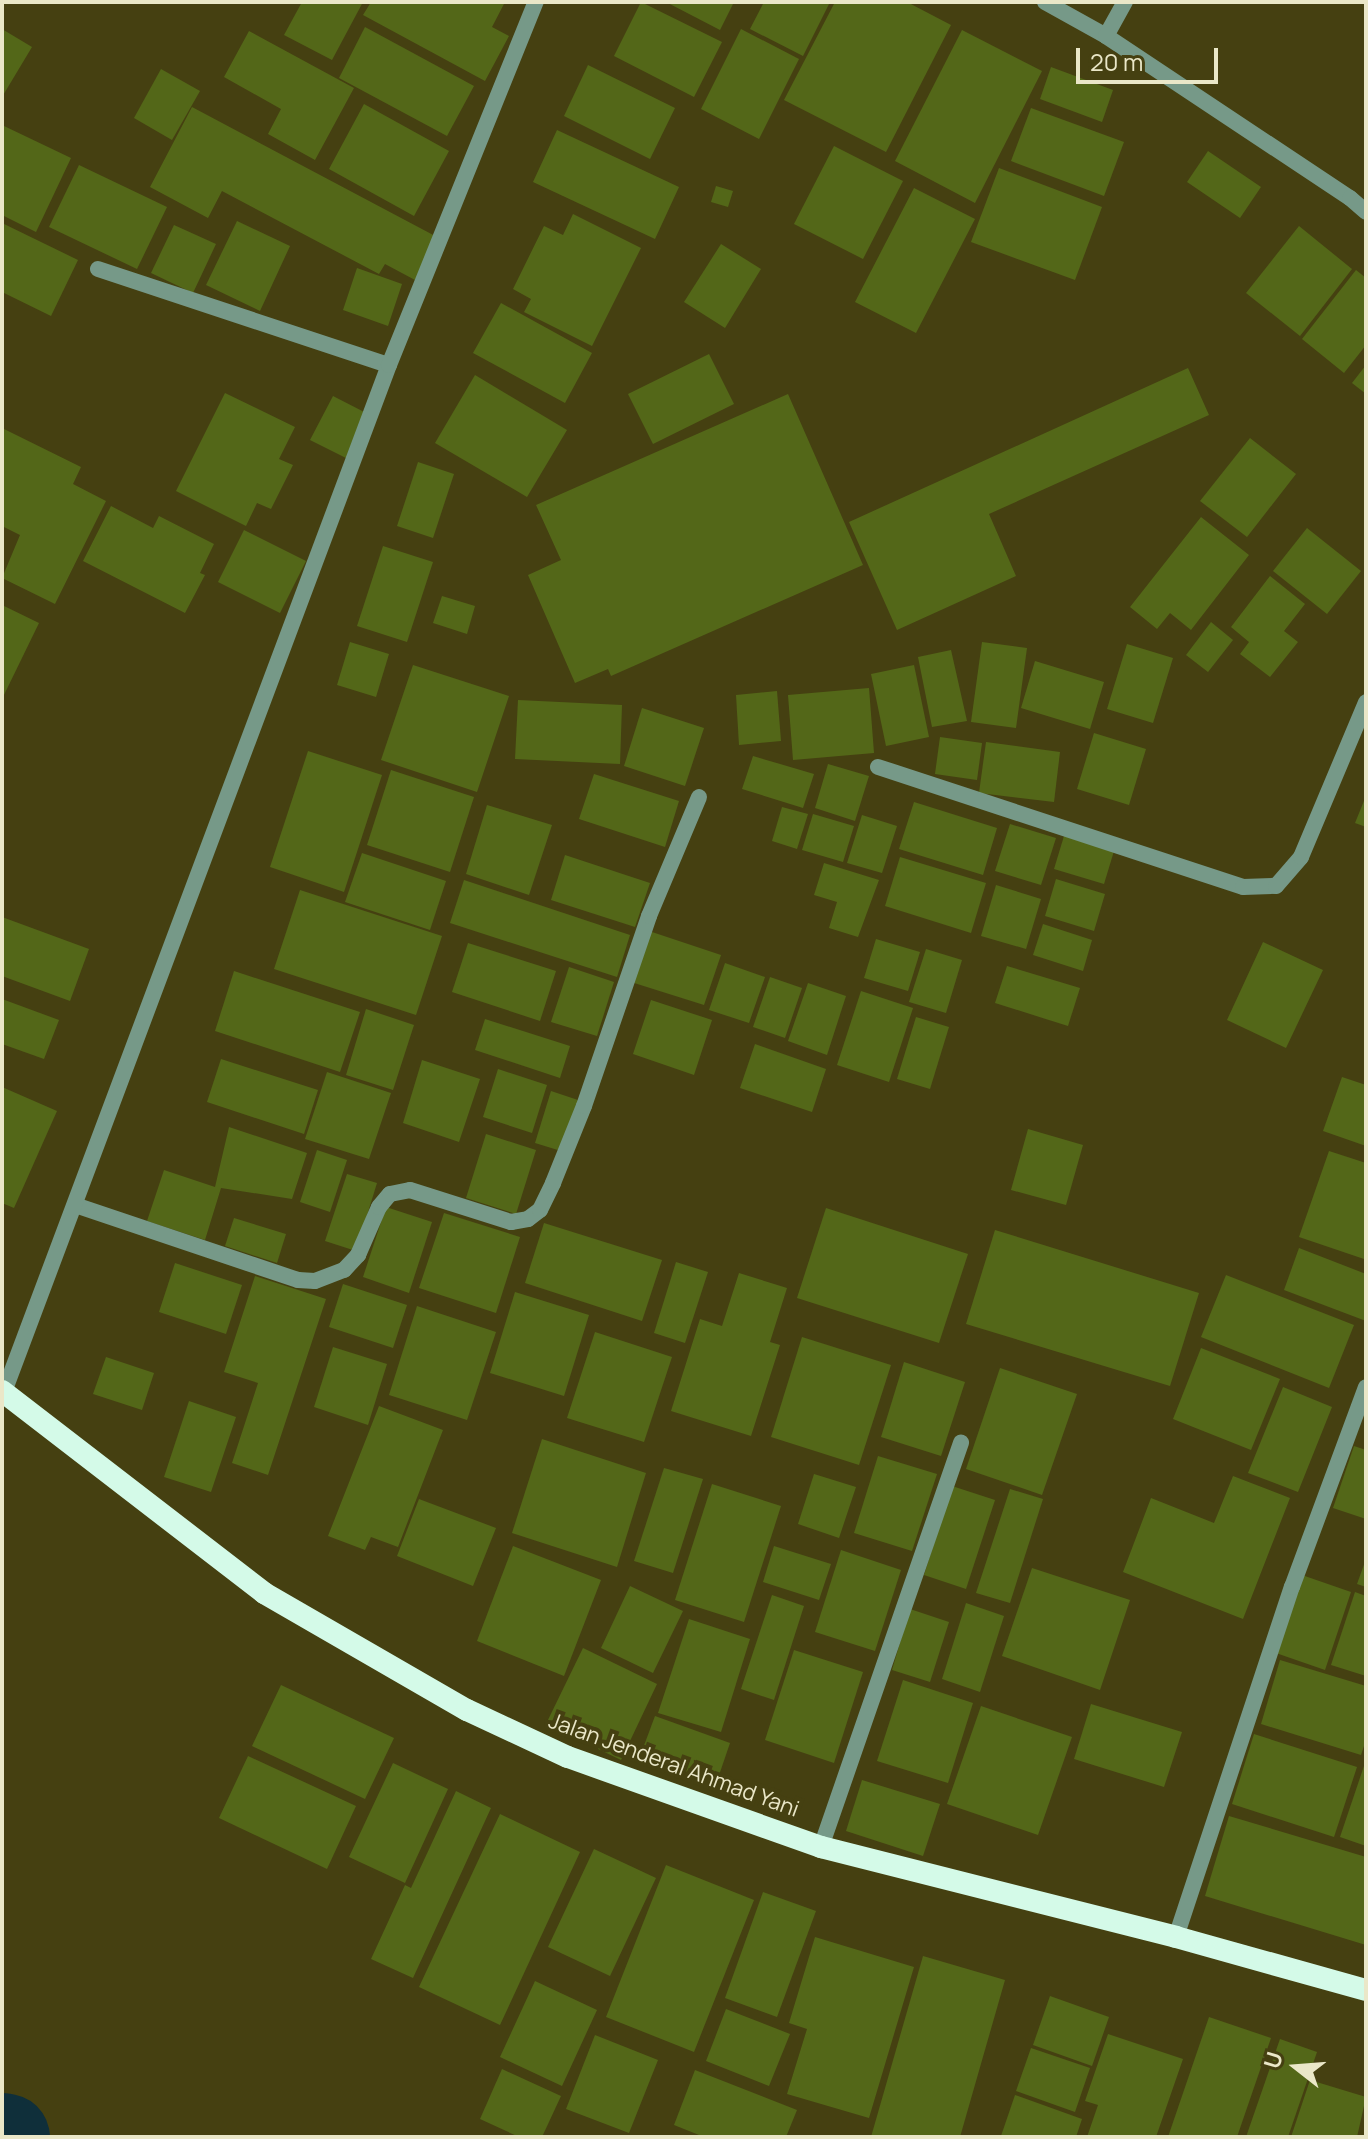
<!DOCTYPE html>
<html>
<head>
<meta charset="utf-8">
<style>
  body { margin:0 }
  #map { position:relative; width:1368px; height:2139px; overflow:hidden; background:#454011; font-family:Manrope,sans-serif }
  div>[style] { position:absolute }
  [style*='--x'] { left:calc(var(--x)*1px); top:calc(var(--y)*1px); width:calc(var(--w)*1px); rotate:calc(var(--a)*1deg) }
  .river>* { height:86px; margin:-43px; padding:0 43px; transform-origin:43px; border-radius:43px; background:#0f2f3a }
  .building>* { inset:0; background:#536718 }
  .minor>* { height:16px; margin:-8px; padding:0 8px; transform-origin:8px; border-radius:8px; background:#769988 }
  .tertiary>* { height:16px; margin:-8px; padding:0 8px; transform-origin:8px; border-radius:8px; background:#769988 }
  .trunk>* { height:22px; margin:-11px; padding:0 11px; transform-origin:11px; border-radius:11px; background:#d4fae8 }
  span { translate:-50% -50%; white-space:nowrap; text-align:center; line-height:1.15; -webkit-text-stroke:8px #454011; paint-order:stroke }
  .street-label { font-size:22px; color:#eae7c8 }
  .frame { position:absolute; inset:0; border:4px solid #eae7c8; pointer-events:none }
  .north { position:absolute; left:1256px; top:2027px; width:80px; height:80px; -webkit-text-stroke:6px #454011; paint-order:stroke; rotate:287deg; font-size:22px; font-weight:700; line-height:32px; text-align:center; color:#eae7c8 }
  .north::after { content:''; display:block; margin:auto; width:28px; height:36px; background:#eae7c8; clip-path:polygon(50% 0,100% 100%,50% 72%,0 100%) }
  .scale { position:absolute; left:1076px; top:48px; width:142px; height:36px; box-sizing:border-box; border:4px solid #eae7c8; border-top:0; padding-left:10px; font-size:24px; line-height:28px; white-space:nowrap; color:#eae7c8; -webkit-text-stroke:6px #454011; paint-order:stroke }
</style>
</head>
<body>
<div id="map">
  <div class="river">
    <div style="--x:2;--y:2136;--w:5;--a:11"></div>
  </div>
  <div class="building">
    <div style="clip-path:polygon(302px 2px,363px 2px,332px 60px,284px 35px)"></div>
    <div style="clip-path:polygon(371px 2px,505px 2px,492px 27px,509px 36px,485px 81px,363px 15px)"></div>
    <div style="clip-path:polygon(641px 2px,722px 42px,694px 97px,614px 56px)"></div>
    <div style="clip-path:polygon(666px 2px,734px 2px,720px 30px)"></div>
    <div style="clip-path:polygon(764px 2px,830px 2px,803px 56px,750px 29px)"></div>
    <div style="clip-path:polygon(835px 2px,907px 2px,951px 25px,886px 152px,784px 100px)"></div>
    <div style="clip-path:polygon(365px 27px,474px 86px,447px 136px,339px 78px)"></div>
    <div style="clip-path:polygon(2px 29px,32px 47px,2px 97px)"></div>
    <div style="clip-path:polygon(741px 29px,799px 59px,759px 139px,701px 109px)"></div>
    <div style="clip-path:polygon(962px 30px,1042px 71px,975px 203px,895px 161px)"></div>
    <div style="clip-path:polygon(249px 31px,354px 88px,315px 160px,268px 134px,281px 109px,224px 77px)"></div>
    <div style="clip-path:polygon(588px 65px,675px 108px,650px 159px,564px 116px)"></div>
    <div style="clip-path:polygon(1051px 67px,1113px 90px,1102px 122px,1040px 99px)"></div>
    <div style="clip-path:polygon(161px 69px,200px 91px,172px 140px,134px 118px)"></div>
    <div style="clip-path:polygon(364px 104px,449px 151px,414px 216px,329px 169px)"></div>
    <div style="clip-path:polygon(192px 107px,437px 237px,415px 280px,385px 264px,379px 274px,222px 191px,208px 218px,150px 187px)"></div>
    <div style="clip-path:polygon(1031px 108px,1124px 142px,1104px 196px,1011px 161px)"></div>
    <div style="clip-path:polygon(4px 126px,71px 158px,36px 232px,2px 215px)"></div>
    <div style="clip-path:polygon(557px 130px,679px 187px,655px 239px,533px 182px)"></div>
    <div style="clip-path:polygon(834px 146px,903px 181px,863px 259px,794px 224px)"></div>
    <div style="clip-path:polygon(1208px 151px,1261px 187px,1240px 218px,1187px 182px)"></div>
    <div style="clip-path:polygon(79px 165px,167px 207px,137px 269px,49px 227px)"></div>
    <div style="clip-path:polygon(999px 168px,1102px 207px,1075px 280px,971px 242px)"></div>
    <div style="clip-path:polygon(716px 186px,733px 191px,728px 207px,711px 202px)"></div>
    <div style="clip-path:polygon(914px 188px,975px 219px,916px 333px,855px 302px)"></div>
    <div style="clip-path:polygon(573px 214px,641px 248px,592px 346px,524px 312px,531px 299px,513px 289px,544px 226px,563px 235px)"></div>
    <div style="clip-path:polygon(237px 221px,290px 246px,260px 311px,206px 285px)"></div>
    <div style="clip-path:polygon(2px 223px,78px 260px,51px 316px,2px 292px)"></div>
    <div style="clip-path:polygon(174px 225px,216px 244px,193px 293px,151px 273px)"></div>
    <div style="clip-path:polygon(1299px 226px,1352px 269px,1300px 336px,1246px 293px)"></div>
    <div style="clip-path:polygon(721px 244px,761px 269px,725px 328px,684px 302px)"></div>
    <div style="clip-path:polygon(357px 268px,402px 284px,388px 326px,343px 310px)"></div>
    <div style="clip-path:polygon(1356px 270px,1366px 278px,1366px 345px,1344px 373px,1302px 339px)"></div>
    <div style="clip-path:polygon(501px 303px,592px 353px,565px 403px,473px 353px)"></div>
    <div style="clip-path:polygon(709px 354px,734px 404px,653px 444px,628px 394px)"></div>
    <div style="clip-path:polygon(1366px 365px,1366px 394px,1352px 383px)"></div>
    <div style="clip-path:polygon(1188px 368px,1209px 415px,989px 514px,1016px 576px,897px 630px,849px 522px)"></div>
    <div style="clip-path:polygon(475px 375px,567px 430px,527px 497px,435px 443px)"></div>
    <div style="clip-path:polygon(225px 393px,295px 427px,279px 459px,293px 465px,271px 509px,257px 503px,246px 526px,176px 491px)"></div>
    <div style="clip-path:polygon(788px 394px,863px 565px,611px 676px,608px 669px,575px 683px,528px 575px,561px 560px,536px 505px)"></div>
    <div style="clip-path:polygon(333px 396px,370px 415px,348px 459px,310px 440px)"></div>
    <div style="clip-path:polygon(2px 428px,81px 467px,73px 484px,106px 501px,55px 604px,2px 578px,20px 535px,2px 526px)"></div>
    <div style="clip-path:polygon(1250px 438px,1296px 474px,1247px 537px,1200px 501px)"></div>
    <div style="clip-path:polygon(418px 462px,454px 474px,433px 538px,397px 526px)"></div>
    <div style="clip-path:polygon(111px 506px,153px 528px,159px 516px,214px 544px,200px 573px,205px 575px,185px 613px,83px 561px)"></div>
    <div style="clip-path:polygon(1201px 517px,1249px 555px,1191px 630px,1170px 613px,1157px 629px,1130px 607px)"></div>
    <div style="clip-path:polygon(1307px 528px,1361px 571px,1327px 614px,1273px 571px)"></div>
    <div style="clip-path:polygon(244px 530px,306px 561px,280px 613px,218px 582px)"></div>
    <div style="clip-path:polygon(383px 546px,433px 562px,407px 642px,357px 626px)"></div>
    <div style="clip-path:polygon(1270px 576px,1305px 604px,1284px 631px,1298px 642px,1270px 677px,1240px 654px,1249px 642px,1231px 627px)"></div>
    <div style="clip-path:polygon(442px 596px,475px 606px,467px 634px,433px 623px)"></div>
    <div style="clip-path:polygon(2px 605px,39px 623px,2px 699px)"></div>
    <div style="clip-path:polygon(1211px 622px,1233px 640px,1208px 672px,1186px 655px)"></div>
    <div style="clip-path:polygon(350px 642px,389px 654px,376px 697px,337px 685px)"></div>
    <div style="clip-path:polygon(982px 642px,1027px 648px,1016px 728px,971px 722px)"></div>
    <div style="clip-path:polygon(1127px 644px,1173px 658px,1153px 723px,1107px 709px)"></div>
    <div style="clip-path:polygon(951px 650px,967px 721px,932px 727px,918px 657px)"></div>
    <div style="clip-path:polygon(1035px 661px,1104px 682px,1090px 729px,1021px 708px)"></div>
    <div style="clip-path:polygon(413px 665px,509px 696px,477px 792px,381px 760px)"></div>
    <div style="clip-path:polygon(914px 665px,929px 737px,886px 746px,871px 674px)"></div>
    <div style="clip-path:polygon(869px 688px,874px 753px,793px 760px,788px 695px)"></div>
    <div style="clip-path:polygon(777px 691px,781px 741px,739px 745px,736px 695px)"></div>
    <div style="clip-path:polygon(518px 700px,622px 705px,620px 764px,515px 759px)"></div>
    <div style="clip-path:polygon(642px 708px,704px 728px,685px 786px,624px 766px)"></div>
    <div style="clip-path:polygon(1094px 733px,1146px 749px,1129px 805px,1077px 789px)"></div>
    <div style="clip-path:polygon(940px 737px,982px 743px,977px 780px,935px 774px)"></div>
    <div style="clip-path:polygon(986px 742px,1060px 752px,1054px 802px,979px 793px)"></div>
    <div style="clip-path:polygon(308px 751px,382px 775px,344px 892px,270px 867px)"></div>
    <div style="clip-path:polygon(753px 756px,814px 774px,803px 808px,742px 789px)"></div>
    <div style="clip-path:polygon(828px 764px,869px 776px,855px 821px,815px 808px)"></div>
    <div style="clip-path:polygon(391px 770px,474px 797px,450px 872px,367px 845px)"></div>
    <div style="clip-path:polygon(594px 774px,679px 801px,665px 847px,579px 819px)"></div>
    <div style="clip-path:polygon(1366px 796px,1366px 827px,1355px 823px)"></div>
    <div style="clip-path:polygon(914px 802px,997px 828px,983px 875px,899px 849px)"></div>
    <div style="clip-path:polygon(487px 805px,552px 825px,529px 895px,466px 874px)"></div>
    <div style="clip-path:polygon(782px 807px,808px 814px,797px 849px,772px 841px)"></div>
    <div style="clip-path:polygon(813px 814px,854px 826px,843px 862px,802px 850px)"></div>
    <div style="clip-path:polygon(862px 815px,897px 826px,882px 873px,847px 863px)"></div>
    <div style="clip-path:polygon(1010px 824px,1056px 838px,1041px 885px,995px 871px)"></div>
    <div style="clip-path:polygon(1064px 836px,1114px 851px,1104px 884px,1054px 869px)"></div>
    <div style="clip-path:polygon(362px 853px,446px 881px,430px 930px,345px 902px)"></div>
    <div style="clip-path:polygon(565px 855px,650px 883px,635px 927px,551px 900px)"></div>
    <div style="clip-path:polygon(900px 857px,986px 883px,971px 933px,885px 906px)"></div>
    <div style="clip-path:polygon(824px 863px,879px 880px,858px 937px,829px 928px,837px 902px,814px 895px)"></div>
    <div style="clip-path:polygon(1056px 879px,1105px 894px,1094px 931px,1045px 916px)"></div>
    <div style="clip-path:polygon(464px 880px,630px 935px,617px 977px,450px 923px)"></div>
    <div style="clip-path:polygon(996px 885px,1041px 899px,1026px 949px,981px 936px)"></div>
    <div style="clip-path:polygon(300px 890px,442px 936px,416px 1015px,274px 969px)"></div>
    <div style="clip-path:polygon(2px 917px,89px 949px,70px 1001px,2px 976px)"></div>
    <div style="clip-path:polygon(1043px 924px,1092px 940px,1083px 971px,1033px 955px)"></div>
    <div style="clip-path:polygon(646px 930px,721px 955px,704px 1005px,631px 982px)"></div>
    <div style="clip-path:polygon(876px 939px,920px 952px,908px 991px,864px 978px)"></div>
    <div style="clip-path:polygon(1263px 942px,1323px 970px,1286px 1048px,1227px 1020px)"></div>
    <div style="clip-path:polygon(468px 943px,556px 971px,540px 1021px,452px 992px)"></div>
    <div style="clip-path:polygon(926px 949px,962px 960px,946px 1013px,909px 1002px)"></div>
    <div style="clip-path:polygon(725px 963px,765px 977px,749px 1023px,709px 1010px)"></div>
    <div style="clip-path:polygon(1007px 966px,1080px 988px,1068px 1026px,995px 1003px)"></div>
    <div style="clip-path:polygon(569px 967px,614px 982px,597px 1036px,551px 1022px)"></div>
    <div style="clip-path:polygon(234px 971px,360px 1012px,340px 1072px,215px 1031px)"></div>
    <div style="clip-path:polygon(770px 977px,802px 988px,785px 1038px,753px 1027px)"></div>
    <div style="clip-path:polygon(808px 983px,846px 996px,827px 1055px,788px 1041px)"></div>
    <div style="clip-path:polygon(861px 991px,913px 1008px,889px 1082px,837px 1065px)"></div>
    <div style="clip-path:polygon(2px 999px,59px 1020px,44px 1059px,2px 1044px)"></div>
    <div style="clip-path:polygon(651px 1000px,712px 1020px,694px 1075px,633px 1054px)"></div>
    <div style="clip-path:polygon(366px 1009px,414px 1025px,393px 1090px,346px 1075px)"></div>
    <div style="clip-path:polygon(916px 1017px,949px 1027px,930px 1089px,897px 1079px)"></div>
    <div style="clip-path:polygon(485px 1019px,570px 1046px,560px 1078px,475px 1050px)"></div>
    <div style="clip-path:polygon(755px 1044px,826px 1069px,812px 1112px,740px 1088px)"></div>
    <div style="clip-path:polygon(221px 1059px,318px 1090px,304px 1134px,207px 1102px)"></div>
    <div style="clip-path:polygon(422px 1060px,480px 1079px,459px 1142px,403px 1123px)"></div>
    <div style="clip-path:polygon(498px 1069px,547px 1085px,532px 1133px,483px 1117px)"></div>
    <div style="clip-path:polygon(327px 1072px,391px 1093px,369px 1159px,305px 1139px)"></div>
    <div style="clip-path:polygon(1342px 1077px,1366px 1085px,1366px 1146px,1323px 1131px)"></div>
    <div style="clip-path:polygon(2px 1087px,57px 1111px,14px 1208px,2px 1203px)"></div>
    <div style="clip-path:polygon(551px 1091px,578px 1100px,561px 1151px,535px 1143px)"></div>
    <div style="clip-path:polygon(229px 1127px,307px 1153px,292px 1199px,221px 1188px,205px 1240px,147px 1221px,164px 1170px,215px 1187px)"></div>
    <div style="clip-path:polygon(1028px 1129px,1083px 1145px,1066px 1205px,1011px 1190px)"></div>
    <div style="clip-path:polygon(486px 1134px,536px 1150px,516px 1214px,466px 1198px)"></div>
    <div style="clip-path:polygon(317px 1150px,347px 1160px,330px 1212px,300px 1202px)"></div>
    <div style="clip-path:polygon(1329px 1151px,1366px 1163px,1364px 1259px,1299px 1237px)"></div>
    <div style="clip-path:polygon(347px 1174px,377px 1183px,356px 1251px,325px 1241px)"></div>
    <div style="clip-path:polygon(386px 1207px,432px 1222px,409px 1293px,363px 1277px)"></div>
    <div style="clip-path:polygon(826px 1208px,968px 1254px,939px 1343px,797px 1298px)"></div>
    <div style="clip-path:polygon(444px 1213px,520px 1237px,496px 1313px,419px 1288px)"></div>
    <div style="clip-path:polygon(234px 1218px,286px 1234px,277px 1263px,225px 1246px)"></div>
    <div style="clip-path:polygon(544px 1223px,662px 1260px,642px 1321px,525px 1283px)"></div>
    <div style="clip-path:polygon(995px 1230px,1199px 1293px,1170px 1386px,966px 1324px)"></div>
    <div style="clip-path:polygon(1299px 1248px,1366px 1274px,1366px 1321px,1284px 1290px)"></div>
    <div style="clip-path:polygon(676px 1262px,708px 1272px,685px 1343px,654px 1333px)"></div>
    <div style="clip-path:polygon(175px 1263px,242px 1285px,226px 1334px,159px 1312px)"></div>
    <div style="clip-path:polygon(739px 1273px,787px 1288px,770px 1342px,780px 1345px,751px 1436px,671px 1411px,700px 1319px,722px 1326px)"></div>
    <div style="clip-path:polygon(1226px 1275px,1354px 1325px,1329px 1388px,1201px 1337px)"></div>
    <div style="clip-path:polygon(255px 1276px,326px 1299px,268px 1475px,232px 1463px,258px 1383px,224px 1372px)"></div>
    <div style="clip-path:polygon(343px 1284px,407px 1305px,393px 1348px,329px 1327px)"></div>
    <div style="clip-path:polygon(515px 1292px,589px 1315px,564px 1396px,490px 1373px)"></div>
    <div style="clip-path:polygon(417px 1306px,496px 1332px,467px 1420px,389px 1395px)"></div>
    <div style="clip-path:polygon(595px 1332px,672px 1357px,644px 1442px,567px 1418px)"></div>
    <div style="clip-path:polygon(802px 1337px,891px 1365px,859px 1465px,771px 1437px)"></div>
    <div style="clip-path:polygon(333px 1347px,387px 1364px,368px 1425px,314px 1407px)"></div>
    <div style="clip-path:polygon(1201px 1348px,1280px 1379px,1251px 1450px,1173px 1419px)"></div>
    <div style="clip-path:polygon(106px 1357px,154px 1373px,142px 1410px,93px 1394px)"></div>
    <div style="clip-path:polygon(904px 1362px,965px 1382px,941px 1456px,881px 1437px)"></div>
    <div style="clip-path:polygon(1000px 1368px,1077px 1394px,1042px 1495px,966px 1469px)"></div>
    <div style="clip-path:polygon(1283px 1387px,1332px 1407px,1298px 1492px,1248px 1473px)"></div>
    <div style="clip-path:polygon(189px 1401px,236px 1417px,211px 1492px,164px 1477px)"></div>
    <div style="clip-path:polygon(379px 1406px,443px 1430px,398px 1547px,371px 1537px,365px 1550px,328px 1536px)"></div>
    <div style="clip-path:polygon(542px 1439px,646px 1473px,617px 1567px,512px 1533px)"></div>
    <div style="clip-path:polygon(1354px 1446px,1366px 1450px,1366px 1519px,1333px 1508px)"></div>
    <div style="clip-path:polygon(878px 1456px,937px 1474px,912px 1551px,854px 1533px)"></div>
    <div style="clip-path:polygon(664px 1468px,703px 1479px,673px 1573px,634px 1561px)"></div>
    <div style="clip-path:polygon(814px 1474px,856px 1487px,839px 1538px,798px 1524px)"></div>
    <div style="clip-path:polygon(1233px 1476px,1290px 1498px,1243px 1619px,1123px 1572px,1151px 1498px,1214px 1523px)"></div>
    <div style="clip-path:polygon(712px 1484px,781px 1506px,744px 1622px,675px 1600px)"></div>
    <div style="clip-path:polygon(952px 1486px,995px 1500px,966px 1589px,924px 1575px)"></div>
    <div style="clip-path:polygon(1010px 1489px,1043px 1499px,1010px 1603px,976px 1593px)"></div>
    <div style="clip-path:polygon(419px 1499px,496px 1528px,473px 1586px,397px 1556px)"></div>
    <div style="clip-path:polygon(513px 1546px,601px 1580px,564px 1676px,477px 1641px)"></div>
    <div style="clip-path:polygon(774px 1546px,831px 1564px,819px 1600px,763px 1582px)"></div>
    <div style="clip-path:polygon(841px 1550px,901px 1570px,875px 1651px,815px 1632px)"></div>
    <div style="clip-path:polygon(1366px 1559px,1366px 1587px,1357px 1584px)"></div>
    <div style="clip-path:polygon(1032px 1568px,1130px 1600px,1100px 1690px,1002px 1656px)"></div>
    <div style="clip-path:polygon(1299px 1574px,1351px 1592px,1325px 1670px,1273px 1652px)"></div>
    <div style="clip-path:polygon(630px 1586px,683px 1611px,653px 1673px,601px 1648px)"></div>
    <div style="clip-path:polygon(1355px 1592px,1366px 1596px,1366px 1676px,1331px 1665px)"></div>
    <div style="clip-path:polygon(772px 1595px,804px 1606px,774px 1700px,741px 1689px)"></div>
    <div style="clip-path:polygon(966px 1603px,1004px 1616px,980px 1692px,942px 1679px)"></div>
    <div style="clip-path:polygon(910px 1609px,949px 1622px,930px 1682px,892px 1670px)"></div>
    <div style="clip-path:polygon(689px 1619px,750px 1639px,721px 1732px,658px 1713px)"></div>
    <div style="clip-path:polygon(583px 1648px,657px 1684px,621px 1760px,546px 1724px)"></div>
    <div style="clip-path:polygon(794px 1650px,863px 1672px,834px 1763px,765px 1740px)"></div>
    <div style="clip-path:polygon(1280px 1660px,1366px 1686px,1366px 1740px,1361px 1755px,1261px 1724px)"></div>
    <div style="clip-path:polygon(903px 1680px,973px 1703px,948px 1783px,877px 1761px)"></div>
    <div style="clip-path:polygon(281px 1685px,394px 1738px,365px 1799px,252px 1746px)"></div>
    <div style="clip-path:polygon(1091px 1704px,1182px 1732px,1164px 1787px,1074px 1759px)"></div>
    <div style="clip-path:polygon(981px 1706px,1072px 1737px,1038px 1835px,947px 1804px)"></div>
    <div style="clip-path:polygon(655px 1716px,730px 1743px,715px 1787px,639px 1759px)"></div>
    <div style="clip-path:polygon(1254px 1734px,1357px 1767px,1334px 1837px,1232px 1804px)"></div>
    <div style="clip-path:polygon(248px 1756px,356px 1806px,327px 1869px,219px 1818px)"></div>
    <div style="clip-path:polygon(393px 1763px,448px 1789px,405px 1883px,349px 1857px)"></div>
    <div style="clip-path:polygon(1365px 1763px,1366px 1763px,1366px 1846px,1340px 1837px)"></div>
    <div style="clip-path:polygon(862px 1780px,940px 1804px,923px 1856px,846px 1831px)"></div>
    <div style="clip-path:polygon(456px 1791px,491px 1808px,413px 1978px,371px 1959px,405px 1885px,411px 1888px)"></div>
    <div style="clip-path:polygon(500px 1814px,580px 1852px,500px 2025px,419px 1987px)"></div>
    <div style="clip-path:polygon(1229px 1816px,1366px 1857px,1366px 1945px,1205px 1896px)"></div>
    <div style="clip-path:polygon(594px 1849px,656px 1878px,610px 1976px,548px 1947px)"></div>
    <div style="clip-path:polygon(666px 1865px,754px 1900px,694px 2052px,606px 2017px)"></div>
    <div style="clip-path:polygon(763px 1892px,816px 1911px,777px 2017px,725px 1998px)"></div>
    <div style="clip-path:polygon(815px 1937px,914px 1967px,869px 2118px,787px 2094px,807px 2029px,789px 2023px)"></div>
    <div style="clip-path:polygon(923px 1956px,1005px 1980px,960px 2137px,871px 2137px)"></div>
    <div style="clip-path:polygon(535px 1981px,597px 2010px,562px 2086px,500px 2057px)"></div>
    <div style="clip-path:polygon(1050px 1996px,1109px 2017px,1092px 2066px,1033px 2045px)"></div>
    <div style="clip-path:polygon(726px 2009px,790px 2034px,769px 2086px,706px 2061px)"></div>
    <div style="clip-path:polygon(1209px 2017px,1271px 2038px,1237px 2137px,1168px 2137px)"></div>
    <div style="clip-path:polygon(1108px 2034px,1183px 2059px,1156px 2137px,1087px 2137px,1098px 2105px,1085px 2101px)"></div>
    <div style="clip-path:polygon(595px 2035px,658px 2060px,629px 2133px,566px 2109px)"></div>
    <div style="clip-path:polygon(1280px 2039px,1317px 2052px,1288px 2137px,1246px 2137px)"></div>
    <div style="clip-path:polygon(1031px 2048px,1090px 2068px,1075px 2112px,1016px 2091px)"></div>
    <div style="clip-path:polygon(502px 2069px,561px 2096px,542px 2137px,519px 2137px,480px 2119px)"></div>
    <div style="clip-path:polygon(695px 2070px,797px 2110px,786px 2137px,704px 2137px,674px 2125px)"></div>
    <div style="clip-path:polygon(1310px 2080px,1366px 2097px,1357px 2137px,1291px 2137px)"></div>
    <div style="clip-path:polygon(1015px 2095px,1082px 2119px,1076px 2137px,1001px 2136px)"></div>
  </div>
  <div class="minor">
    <div style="--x:1045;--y:2;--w:70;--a:29.1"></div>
    <div style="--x:1106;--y:36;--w:293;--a:33.6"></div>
    <div style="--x:1350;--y:198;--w:21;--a:41"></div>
    <div style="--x:1106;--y:36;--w:39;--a:-61"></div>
    <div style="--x:98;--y:269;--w:306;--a:18.3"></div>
    <div style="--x:878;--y:767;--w:384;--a:18.2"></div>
    <div style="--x:1243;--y:887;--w:33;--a:-2"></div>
    <div style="--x:1276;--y:886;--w:38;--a:-49"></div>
    <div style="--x:1301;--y:857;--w:168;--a:-67.2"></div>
    <div style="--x:75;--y:1205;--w:235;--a:18.6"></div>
    <div style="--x:298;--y:1280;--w:17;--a:3"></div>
    <div style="--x:315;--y:1281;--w:31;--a:-21"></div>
    <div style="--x:344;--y:1270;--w:21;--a:-47"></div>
    <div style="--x:358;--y:1255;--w:52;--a:-66.4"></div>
    <div style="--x:379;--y:1207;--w:17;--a:-50"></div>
    <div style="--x:390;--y:1194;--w:20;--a:-11"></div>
    <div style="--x:410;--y:1190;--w:106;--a:17.6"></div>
    <div style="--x:511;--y:1222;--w:17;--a:-10"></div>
    <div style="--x:528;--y:1219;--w:15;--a:-37"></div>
    <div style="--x:540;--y:1210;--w:30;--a:-64"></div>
    <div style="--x:553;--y:1183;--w:83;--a:-68.1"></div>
    <div style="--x:584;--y:1106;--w:201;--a:-71.1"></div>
    <div style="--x:649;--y:916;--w:129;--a:-67.2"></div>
    <div style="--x:821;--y:1847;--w:428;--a:-70.9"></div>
    <div style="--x:1176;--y:1937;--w:369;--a:-71.7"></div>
    <div style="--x:1292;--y:1587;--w:213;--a:-69.7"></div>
  </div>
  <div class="tertiary">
    <div style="--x:4;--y:1392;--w:1097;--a:-69.45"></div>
    <div style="--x:389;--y:365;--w:392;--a:-68"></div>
  </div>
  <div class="trunk">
    <div style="--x:2;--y:1391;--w:331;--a:37.6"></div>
    <div style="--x:264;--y:1593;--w:234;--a:30"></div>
    <div style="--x:467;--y:1710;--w:111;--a:25"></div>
    <div style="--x:568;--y:1757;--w:269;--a:19.6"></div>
    <div style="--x:821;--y:1847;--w:366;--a:14.2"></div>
    <div style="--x:1176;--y:1937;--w:197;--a:15.6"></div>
  </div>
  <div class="street-label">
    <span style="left:674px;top:1765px;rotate:20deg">Jalan Jenderal Ahmad Yani</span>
  </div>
  <div class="frame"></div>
  <div class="north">U</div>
  <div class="scale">20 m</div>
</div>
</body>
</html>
